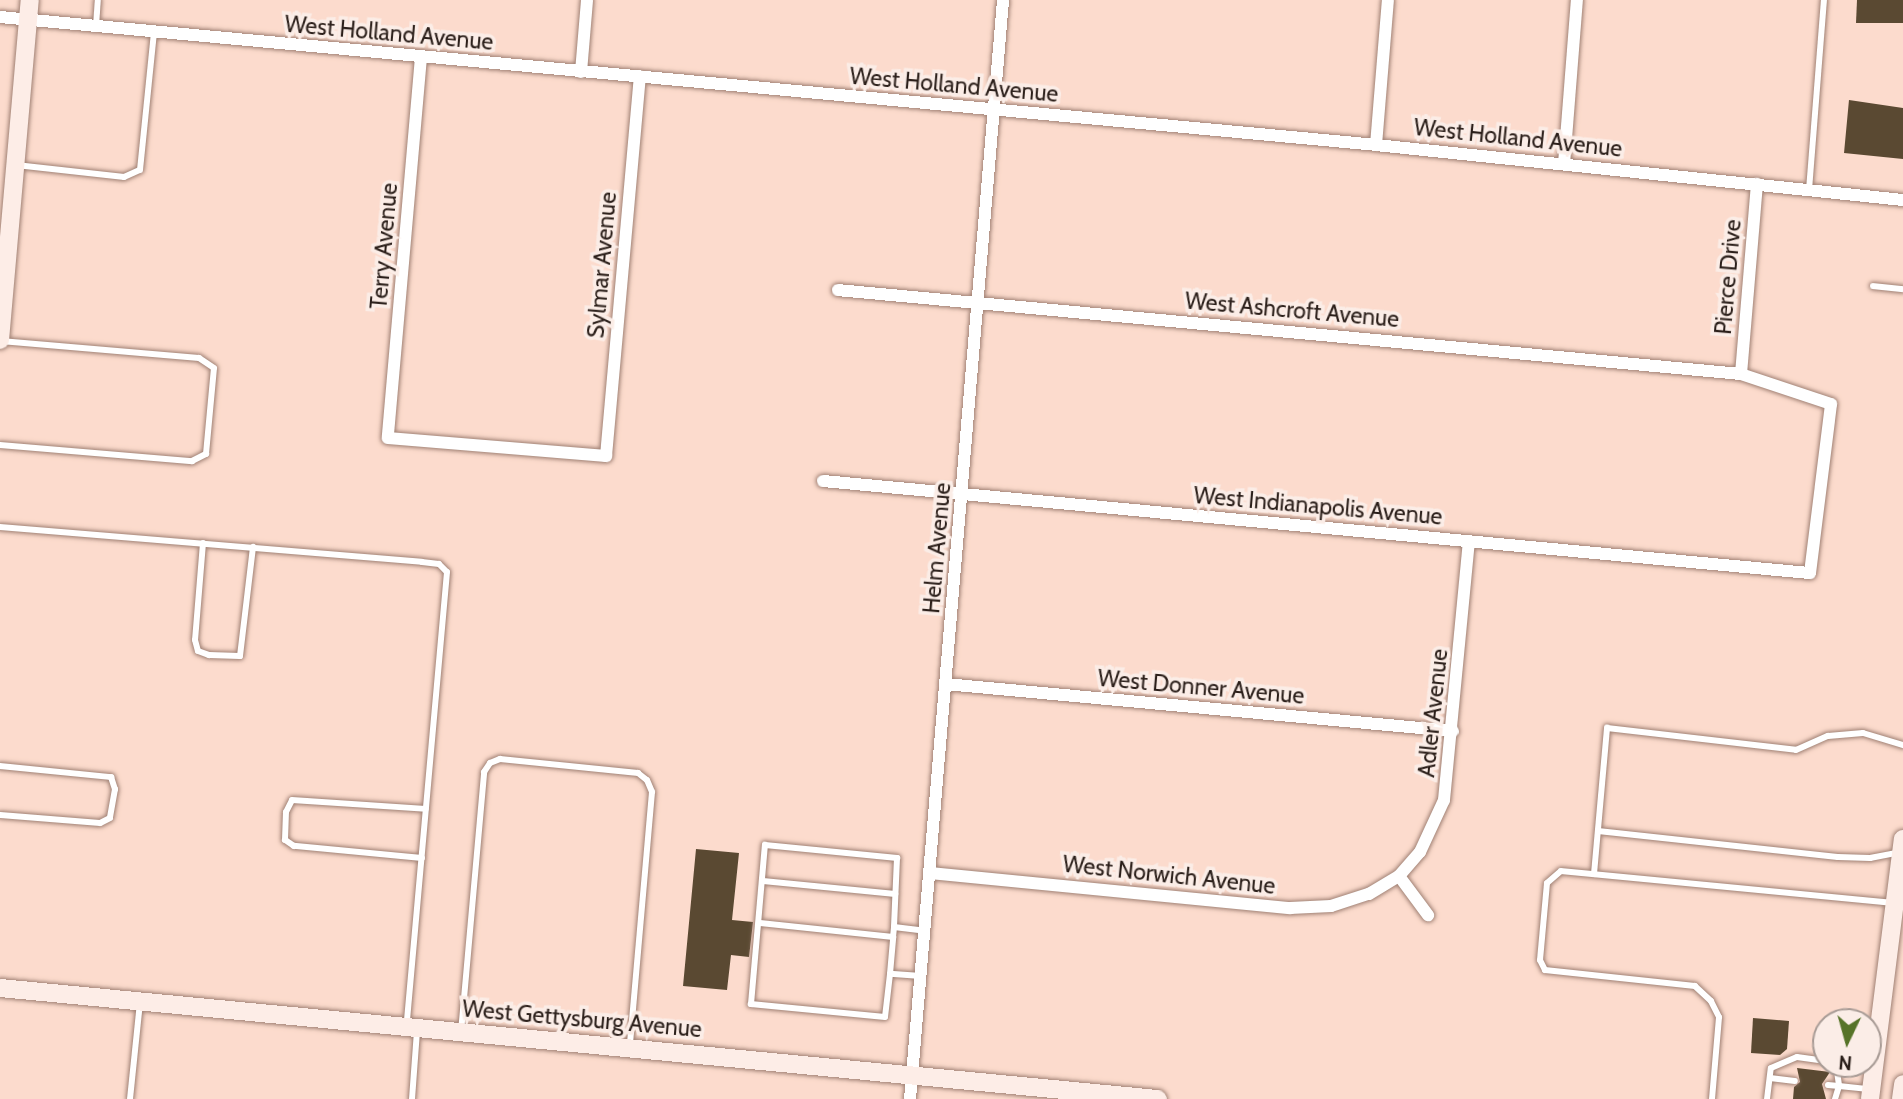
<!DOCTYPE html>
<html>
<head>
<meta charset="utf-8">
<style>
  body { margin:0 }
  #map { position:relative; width:1903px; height:1099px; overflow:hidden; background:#fcdbcd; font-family:Cabin,sans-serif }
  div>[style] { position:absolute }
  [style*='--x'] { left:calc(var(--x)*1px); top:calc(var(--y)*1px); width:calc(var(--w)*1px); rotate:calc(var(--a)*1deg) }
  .building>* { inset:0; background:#5a4932 }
  .roads { filter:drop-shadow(0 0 2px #a08174) drop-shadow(0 0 2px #a08174) }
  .lane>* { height:6px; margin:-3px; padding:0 3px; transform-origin:3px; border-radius:3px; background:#fff }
  .street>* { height:12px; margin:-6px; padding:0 6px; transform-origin:6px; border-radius:6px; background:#fff }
  .secondary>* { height:18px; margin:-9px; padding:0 9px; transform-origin:9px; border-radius:9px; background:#fdede7 }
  span { translate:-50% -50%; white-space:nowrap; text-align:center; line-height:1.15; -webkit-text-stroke:7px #fbede7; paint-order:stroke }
  .street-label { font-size:23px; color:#2b1f1a }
  .north { position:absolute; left:1812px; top:1008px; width:70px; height:70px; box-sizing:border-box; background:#fbede7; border:2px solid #a89b95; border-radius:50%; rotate:185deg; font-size:19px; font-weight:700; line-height:28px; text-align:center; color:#2b1f1a }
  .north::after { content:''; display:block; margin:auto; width:24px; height:32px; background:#567328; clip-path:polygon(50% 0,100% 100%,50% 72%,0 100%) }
</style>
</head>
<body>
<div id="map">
  <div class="building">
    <div style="clip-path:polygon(1857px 0,1903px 0,1903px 23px,1856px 23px)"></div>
    <div style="clip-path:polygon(1849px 100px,1903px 108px,1903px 159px,1844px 153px)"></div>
    <div style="clip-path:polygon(696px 849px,739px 853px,732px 920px,753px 922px,749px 957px,731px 955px,727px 990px,683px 986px)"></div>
    <div style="clip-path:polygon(1753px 1018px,1789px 1021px,1787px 1049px,1780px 1055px,1751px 1053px)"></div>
    <div style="clip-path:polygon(1797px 1068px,1830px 1072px,1822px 1084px,1826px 1099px,1793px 1099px,1794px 1087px,1800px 1082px)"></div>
  </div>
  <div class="roads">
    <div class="lane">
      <div style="--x:96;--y:26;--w:26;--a:-86"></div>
      <div style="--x:16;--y:165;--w:109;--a:6.3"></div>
      <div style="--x:124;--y:177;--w:17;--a:-24"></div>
      <div style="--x:140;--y:170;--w:140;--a:-84.2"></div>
      <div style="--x:1809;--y:190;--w:191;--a:-85.5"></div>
      <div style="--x:1873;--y:286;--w:30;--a:6"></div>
      <div style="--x:0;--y:445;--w:193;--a:4.8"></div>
      <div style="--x:192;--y:461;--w:16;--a:-27"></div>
      <div style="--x:206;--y:454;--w:86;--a:-84.7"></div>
      <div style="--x:214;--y:368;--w:18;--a:-146"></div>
      <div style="--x:199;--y:358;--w:199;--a:-175.1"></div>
      <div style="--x:0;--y:527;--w:423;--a:4.7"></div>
      <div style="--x:422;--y:562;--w:17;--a:7"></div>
      <div style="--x:439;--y:564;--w:11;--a:45"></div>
      <div style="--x:447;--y:572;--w:453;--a:95.1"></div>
      <div style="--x:203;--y:543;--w:97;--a:94.7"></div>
      <div style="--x:195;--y:640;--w:11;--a:75"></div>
      <div style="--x:198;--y:651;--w:12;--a:20"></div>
      <div style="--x:209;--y:655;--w:31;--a:2"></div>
      <div style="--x:240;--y:656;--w:110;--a:-83.2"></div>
      <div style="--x:0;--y:766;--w:112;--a:5.7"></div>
      <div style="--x:111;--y:777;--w:13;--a:72"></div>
      <div style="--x:115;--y:789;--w:29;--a:100"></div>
      <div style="--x:110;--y:818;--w:11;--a:153"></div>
      <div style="--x:100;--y:823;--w:100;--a:-175.4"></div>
      <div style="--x:1598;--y:831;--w:241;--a:6.2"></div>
      <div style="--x:1838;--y:857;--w:32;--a:2"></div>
      <div style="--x:1870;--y:858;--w:31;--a:-11"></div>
      <div style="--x:422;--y:858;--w:129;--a:-174.6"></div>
      <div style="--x:294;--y:846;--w:11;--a:-146"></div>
      <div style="--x:285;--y:840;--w:28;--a:-88"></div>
      <div style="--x:286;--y:812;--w:13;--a:-63"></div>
      <div style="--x:292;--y:800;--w:134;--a:3.8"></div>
      <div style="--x:1594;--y:874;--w:147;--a:-84.9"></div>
      <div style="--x:1607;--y:728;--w:190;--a:6.6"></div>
      <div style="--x:1796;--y:750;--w:35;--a:-24"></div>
      <div style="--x:1828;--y:736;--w:35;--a:-5"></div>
      <div style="--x:1863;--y:733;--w:42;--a:16.7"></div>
      <div style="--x:763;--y:881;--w:133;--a:5.6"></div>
      <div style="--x:760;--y:923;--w:134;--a:6"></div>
      <div style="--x:890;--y:974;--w:43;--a:96.6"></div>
      <div style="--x:885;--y:1017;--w:135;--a:-174.5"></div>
      <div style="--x:751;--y:1004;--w:160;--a:-85"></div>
      <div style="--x:765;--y:845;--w:133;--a:5.6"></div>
      <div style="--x:897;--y:858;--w:69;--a:92.5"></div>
      <div style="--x:921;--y:976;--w:31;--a:-176"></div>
      <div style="--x:890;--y:974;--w:37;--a:-85"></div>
      <div style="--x:893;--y:937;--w:10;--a:-84"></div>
      <div style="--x:894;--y:927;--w:31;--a:7"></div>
      <div style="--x:461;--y:1032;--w:261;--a:-84.9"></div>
      <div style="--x:484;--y:772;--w:11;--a:-56"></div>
      <div style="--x:490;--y:763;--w:11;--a:-22"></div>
      <div style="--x:500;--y:759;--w:139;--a:5.8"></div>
      <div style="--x:638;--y:773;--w:11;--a:38"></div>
      <div style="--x:647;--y:780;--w:13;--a:67"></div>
      <div style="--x:652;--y:792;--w:254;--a:95"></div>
      <div style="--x:1836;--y:1064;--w:22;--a:82"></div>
      <div style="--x:1839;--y:1086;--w:30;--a:6"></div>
      <div style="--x:1770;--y:1078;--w:25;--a:7"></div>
      <div style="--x:1828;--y:1085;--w:11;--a:5"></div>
      <div style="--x:1839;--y:1086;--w:14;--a:107"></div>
      <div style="--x:130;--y:1099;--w:97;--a:-84.1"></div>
      <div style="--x:412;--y:1099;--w:68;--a:-85.8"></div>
      <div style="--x:1712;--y:1099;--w:82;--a:-85.1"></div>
      <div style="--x:1719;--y:1017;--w:18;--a:-117"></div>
      <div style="--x:1711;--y:1001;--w:22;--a:-137"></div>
      <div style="--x:1695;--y:986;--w:151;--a:-173.9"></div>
      <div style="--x:1545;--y:970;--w:11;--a:-117"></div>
      <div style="--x:1540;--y:960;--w:77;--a:-84.8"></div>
      <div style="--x:1547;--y:883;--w:18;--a:-41"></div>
      <div style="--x:1561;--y:871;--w:334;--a:5.5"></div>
      <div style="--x:1767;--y:1099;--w:31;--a:-83"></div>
      <div style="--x:1771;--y:1068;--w:28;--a:-23"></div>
      <div style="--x:1797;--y:1057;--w:29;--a:8"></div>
    </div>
    <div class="street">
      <div style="--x:0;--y:17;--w:1382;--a:5.31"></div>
      <div style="--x:1376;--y:145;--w:530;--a:5.96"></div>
      <div style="--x:421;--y:57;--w:382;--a:95"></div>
      <div style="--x:388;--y:438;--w:219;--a:4.7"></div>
      <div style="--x:606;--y:456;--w:381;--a:-84.9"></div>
      <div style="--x:581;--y:72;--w:72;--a:-85.2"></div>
      <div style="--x:1376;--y:145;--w:145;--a:-85.3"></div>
      <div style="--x:1564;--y:164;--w:165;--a:-85.5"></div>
      <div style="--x:1741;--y:374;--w:191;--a:-85.2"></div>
      <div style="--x:823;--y:481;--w:991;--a:5.33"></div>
      <div style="--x:1810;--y:573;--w:170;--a:-82.9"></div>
      <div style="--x:1831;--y:404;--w:95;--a:-161.6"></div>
      <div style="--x:1741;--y:374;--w:907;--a:-174.69"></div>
      <div style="--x:945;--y:684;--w:510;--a:5.29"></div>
      <div style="--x:930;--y:873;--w:362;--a:5.6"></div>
      <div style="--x:1290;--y:908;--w:41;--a:-2.8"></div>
      <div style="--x:1331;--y:906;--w:40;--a:-18"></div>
      <div style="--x:1369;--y:894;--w:35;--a:-31"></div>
      <div style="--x:1399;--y:876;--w:32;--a:-49"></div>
      <div style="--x:1420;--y:852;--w:57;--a:-65.2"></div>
      <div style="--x:1444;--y:800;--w:260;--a:-84.5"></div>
      <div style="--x:1399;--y:876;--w:49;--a:53.4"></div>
      <div style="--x:910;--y:1099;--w:1103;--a:-85.16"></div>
    </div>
    <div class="secondary">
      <div style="--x:0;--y:340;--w:341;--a:-85"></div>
      <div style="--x:0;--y:988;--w:1163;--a:5.48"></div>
      <div style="--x:1870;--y:1099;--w:262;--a:-82.8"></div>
      <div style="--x:1901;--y:1099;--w:15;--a:-82"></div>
    </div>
  </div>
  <div class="street-label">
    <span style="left:389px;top:33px;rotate:5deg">West Holland Avenue</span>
    <span style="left:954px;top:85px;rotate:5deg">West Holland Avenue</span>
    <span style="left:1518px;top:138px;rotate:6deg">West Holland Avenue</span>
    <span style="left:384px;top:246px;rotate:-85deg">Terry Avenue</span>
    <span style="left:602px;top:265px;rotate:-85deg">Sylmar Avenue</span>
    <span style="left:1728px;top:277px;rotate:-85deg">Pierce Drive</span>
    <span style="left:1292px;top:310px;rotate:5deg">West Ashcroft Avenue</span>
    <span style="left:1318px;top:506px;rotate:5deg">West Indianapolis Avenue</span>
    <span style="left:937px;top:548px;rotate:-85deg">Helm Avenue</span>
    <span style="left:1201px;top:687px;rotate:5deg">West Donner Avenue</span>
    <span style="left:1433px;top:713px;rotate:-84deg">Adler Avenue</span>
    <span style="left:1169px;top:875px;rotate:6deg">West Norwich Avenue</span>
    <span style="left:582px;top:1019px;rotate:5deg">West Gettysburg Avenue</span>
  </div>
  <div class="north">N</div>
</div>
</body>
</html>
